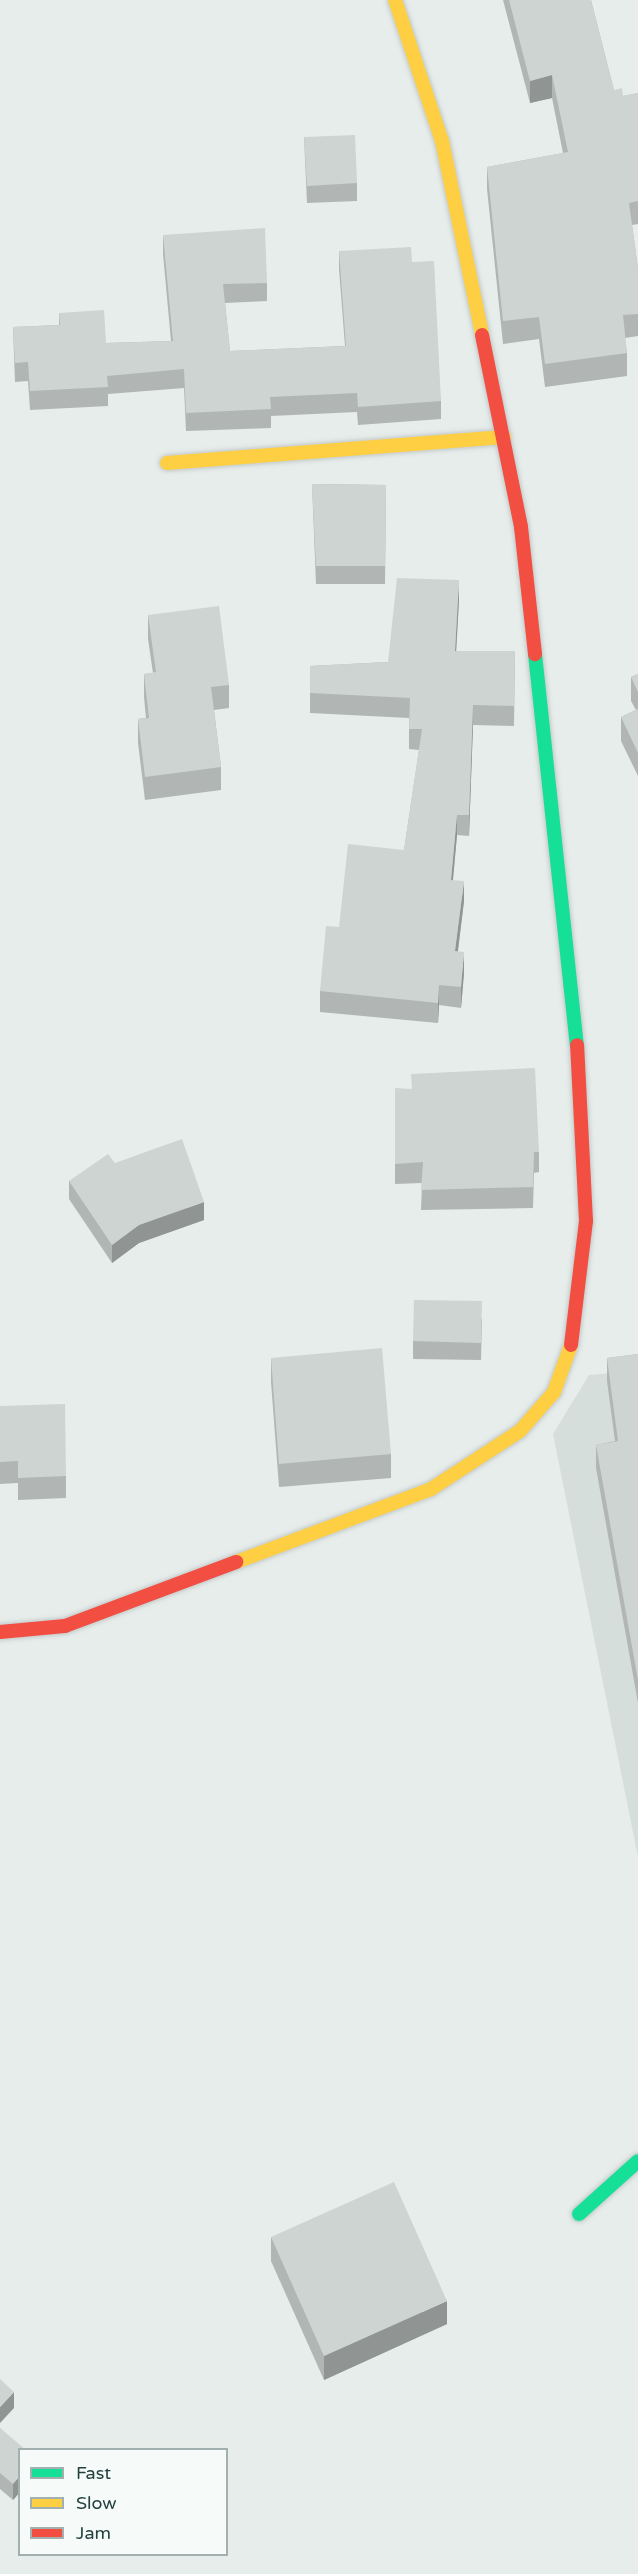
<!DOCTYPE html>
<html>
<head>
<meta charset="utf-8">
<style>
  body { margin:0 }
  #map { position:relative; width:638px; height:2574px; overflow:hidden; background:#e7edeb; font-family:"Varela Round",sans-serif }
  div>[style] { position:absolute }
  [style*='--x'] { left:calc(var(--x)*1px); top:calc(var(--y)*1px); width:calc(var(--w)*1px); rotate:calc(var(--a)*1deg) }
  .built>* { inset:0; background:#d5dedb }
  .roads { filter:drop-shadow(0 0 2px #c3cac9) drop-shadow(0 0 2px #c3cac9) }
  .fast>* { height:14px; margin:-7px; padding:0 7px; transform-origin:7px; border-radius:7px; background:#16e098 }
  .slow>* { height:14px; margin:-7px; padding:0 7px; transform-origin:7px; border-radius:7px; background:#ffcf43 }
  .jam>* { height:14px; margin:-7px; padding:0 7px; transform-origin:7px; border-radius:7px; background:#f24e42 }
  .wall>* { inset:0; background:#b1b6b5 }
  .shaded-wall>* { inset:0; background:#909493 }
  .building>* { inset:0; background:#ced4d2 }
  span { translate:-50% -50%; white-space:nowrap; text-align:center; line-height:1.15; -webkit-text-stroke:6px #f6fbf9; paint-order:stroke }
  .legend { position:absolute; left:18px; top:2448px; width:210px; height:108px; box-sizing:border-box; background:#f6fbf9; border:2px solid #a2b1af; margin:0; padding:8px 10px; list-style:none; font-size:18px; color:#23423f }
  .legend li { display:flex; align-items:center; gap:12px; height:30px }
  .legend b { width:30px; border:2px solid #a2b1af }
</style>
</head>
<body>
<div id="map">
  <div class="built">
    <div style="clip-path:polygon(638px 1371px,638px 1857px,553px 1434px,589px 1375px)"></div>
  </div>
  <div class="roads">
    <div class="fast">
      <div style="--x:535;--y:654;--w:393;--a:83.9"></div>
      <div style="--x:579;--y:2214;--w:79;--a:-41.9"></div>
    </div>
    <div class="slow">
      <div style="--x:395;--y:0;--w:149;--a:71.6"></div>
      <div style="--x:442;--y:141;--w:198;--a:78.3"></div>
      <div style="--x:167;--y:463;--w:338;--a:-4.4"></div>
      <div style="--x:236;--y:1562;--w:208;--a:-20.5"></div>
      <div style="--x:431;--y:1489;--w:106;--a:-33.1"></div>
      <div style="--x:520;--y:1431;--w:52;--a:-48.9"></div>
      <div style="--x:554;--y:1392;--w:50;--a:-70.1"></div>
    </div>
    <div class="jam">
      <div style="--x:482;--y:335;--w:196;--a:78.5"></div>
      <div style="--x:521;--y:527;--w:128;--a:83.7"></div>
      <div style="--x:571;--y:1345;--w:125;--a:-83.1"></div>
      <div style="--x:586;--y:1221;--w:176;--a:-92.9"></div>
      <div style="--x:0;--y:1632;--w:65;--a:-5.3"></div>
      <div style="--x:65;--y:1626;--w:183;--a:-20.5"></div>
    </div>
  </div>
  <div class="wall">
    <div style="clip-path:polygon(503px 0,591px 0,614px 90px,623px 96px,638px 93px,638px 224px,632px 225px,638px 268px,638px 336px,625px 338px,627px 353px,627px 376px,545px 387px,539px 339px,503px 344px,487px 189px,487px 167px,563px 153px,552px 98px,530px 103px)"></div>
    <div style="clip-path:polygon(304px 137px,357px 183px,357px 201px,307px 203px)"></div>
    <div style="clip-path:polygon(163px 235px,267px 283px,267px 301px,225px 303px,230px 351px,345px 346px,339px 269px,339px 251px,412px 262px,441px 401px,441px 419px,358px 425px,357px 412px,271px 416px,271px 428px,186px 431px,184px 388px,108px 394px,108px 406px,30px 410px,28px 381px,15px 382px,13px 327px,59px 325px,59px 313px,106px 343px,171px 341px,163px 254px)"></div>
    <div style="clip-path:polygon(312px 484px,386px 485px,385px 584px,316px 584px)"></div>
    <div style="clip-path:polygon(459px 600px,456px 651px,515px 651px,514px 726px,473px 725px,469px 836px,457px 835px,453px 880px,464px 901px,458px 952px,464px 973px,461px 1008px,439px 1005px,438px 1023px,320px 1012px,320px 991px,339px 927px,404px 850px,419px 750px,409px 749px,409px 718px,310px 713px,310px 666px,388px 662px)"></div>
    <div style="clip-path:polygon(148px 615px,229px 685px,229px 708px,214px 710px,221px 767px,221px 790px,145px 800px,138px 743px,138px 719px,146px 718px,144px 697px,144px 674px,153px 673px,148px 639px)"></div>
    <div style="clip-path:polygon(638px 674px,638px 776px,621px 741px,621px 717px,636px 710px,631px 701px,631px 677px)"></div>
    <div style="clip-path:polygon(395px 1088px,539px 1152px,539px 1172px,534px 1173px,533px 1208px,421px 1210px,422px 1183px,395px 1184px)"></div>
    <div style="clip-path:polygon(115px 1163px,204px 1220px,139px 1243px,112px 1263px,69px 1199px,69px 1181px)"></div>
    <div style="clip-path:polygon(482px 1319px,481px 1360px,413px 1359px,413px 1341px)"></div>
    <div style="clip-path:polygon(638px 1354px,638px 1703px,596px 1468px,596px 1445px,615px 1441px,607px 1381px,607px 1358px)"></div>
    <div style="clip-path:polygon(271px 1358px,391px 1454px,391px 1478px,279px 1487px,271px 1382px)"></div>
    <div style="clip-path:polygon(0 1406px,66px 1476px,66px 1498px,18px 1500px,18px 1483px,0 1484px)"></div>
    <div style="clip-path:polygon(271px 2237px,447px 2324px,324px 2380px,271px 2261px)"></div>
    <div style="clip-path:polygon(0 2428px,20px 2450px,20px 2492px,13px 2500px,0 2489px)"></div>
  </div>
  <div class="shaded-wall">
    <div style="clip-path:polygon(552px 75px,552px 98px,530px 103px,530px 81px)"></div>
    <div style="clip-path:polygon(459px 580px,459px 600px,455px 672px,455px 651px)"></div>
    <div style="clip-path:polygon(473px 705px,473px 725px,469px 836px,469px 815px)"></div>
    <div style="clip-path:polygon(457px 815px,457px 835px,451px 900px,451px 880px)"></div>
    <div style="clip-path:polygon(464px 881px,464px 901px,455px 972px,455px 951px)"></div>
    <div style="clip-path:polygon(464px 952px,464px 973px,461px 1008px,461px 987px)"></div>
    <div style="clip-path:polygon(439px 985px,439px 1005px,438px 1023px,438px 1003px)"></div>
    <div style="clip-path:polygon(204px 1202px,204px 1220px,139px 1243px,112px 1263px,112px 1245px,139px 1225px)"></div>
    <div style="clip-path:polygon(447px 2301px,447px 2324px,324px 2380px,324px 2356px)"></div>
    <div style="clip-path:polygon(14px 2392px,14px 2408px,0 2423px,0 2407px)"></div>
    <div style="clip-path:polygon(20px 2476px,20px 2492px,13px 2500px,13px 2484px)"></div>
  </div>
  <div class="building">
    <div style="clip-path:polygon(509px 0,591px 0,614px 90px,622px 88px,623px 96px,638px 93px,638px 201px,629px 203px,638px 268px,638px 314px,623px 315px,627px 353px,545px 364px,539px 317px,503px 321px,487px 167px,568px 152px,552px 75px,530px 81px)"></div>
    <div style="clip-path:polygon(355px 135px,357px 183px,307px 186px,304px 137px)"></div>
    <div style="clip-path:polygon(265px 228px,267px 283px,223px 284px,230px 351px,346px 346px,339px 251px,411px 247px,412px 262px,434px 261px,441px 401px,358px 407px,357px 393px,270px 397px,271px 409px,186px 413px,184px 369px,107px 376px,108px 387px,30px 391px,28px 362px,15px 363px,13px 327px,60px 325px,59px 313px,104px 310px,106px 343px,173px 341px,163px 235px)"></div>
    <div style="clip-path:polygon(312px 484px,386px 485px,385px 566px,316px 566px)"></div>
    <div style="clip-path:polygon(397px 578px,459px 580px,455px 651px,515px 651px,514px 706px,473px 705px,469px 815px,457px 815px,451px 880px,464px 881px,455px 951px,464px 952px,461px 987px,439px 985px,438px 1003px,320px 991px,326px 926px,339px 927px,348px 844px,404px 850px,422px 729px,409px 729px,410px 698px,310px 693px,310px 666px,388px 662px)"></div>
    <div style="clip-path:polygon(219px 606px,229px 685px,211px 687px,221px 767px,145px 777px,138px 719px,149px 718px,144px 674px,156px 672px,148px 615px)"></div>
    <div style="clip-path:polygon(638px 674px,638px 692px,631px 677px)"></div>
    <div style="clip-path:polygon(638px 709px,638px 753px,621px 717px)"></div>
    <div style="clip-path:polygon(535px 1068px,539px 1152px,534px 1152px,533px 1187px,421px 1190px,423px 1162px,395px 1164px,395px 1088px,412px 1089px,411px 1074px)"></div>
    <div style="clip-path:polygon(182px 1139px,204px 1202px,139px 1225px,112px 1245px,69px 1181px,108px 1154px,115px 1163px)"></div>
    <div style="clip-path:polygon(414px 1300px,482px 1301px,481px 1343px,413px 1341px)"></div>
    <div style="clip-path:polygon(382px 1348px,391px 1454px,279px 1464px,271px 1358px)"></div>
    <div style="clip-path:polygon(638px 1354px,638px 1680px,596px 1445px,618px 1441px,607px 1358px)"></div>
    <div style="clip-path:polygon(65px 1404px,66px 1476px,18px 1478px,18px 1461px,0 1462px,0 1406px)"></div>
    <div style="clip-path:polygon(394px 2182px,447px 2301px,324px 2356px,271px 2237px)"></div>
    <div style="clip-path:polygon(0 2379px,14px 2392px,0 2407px)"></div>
    <div style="clip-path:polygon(0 2428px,26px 2450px,20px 2450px,20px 2476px,13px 2484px,0 2473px)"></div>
  </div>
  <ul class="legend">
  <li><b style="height:8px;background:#16e098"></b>Fast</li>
  <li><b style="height:8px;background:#ffcf43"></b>Slow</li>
  <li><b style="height:8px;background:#f24e42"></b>Jam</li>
  </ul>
</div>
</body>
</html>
